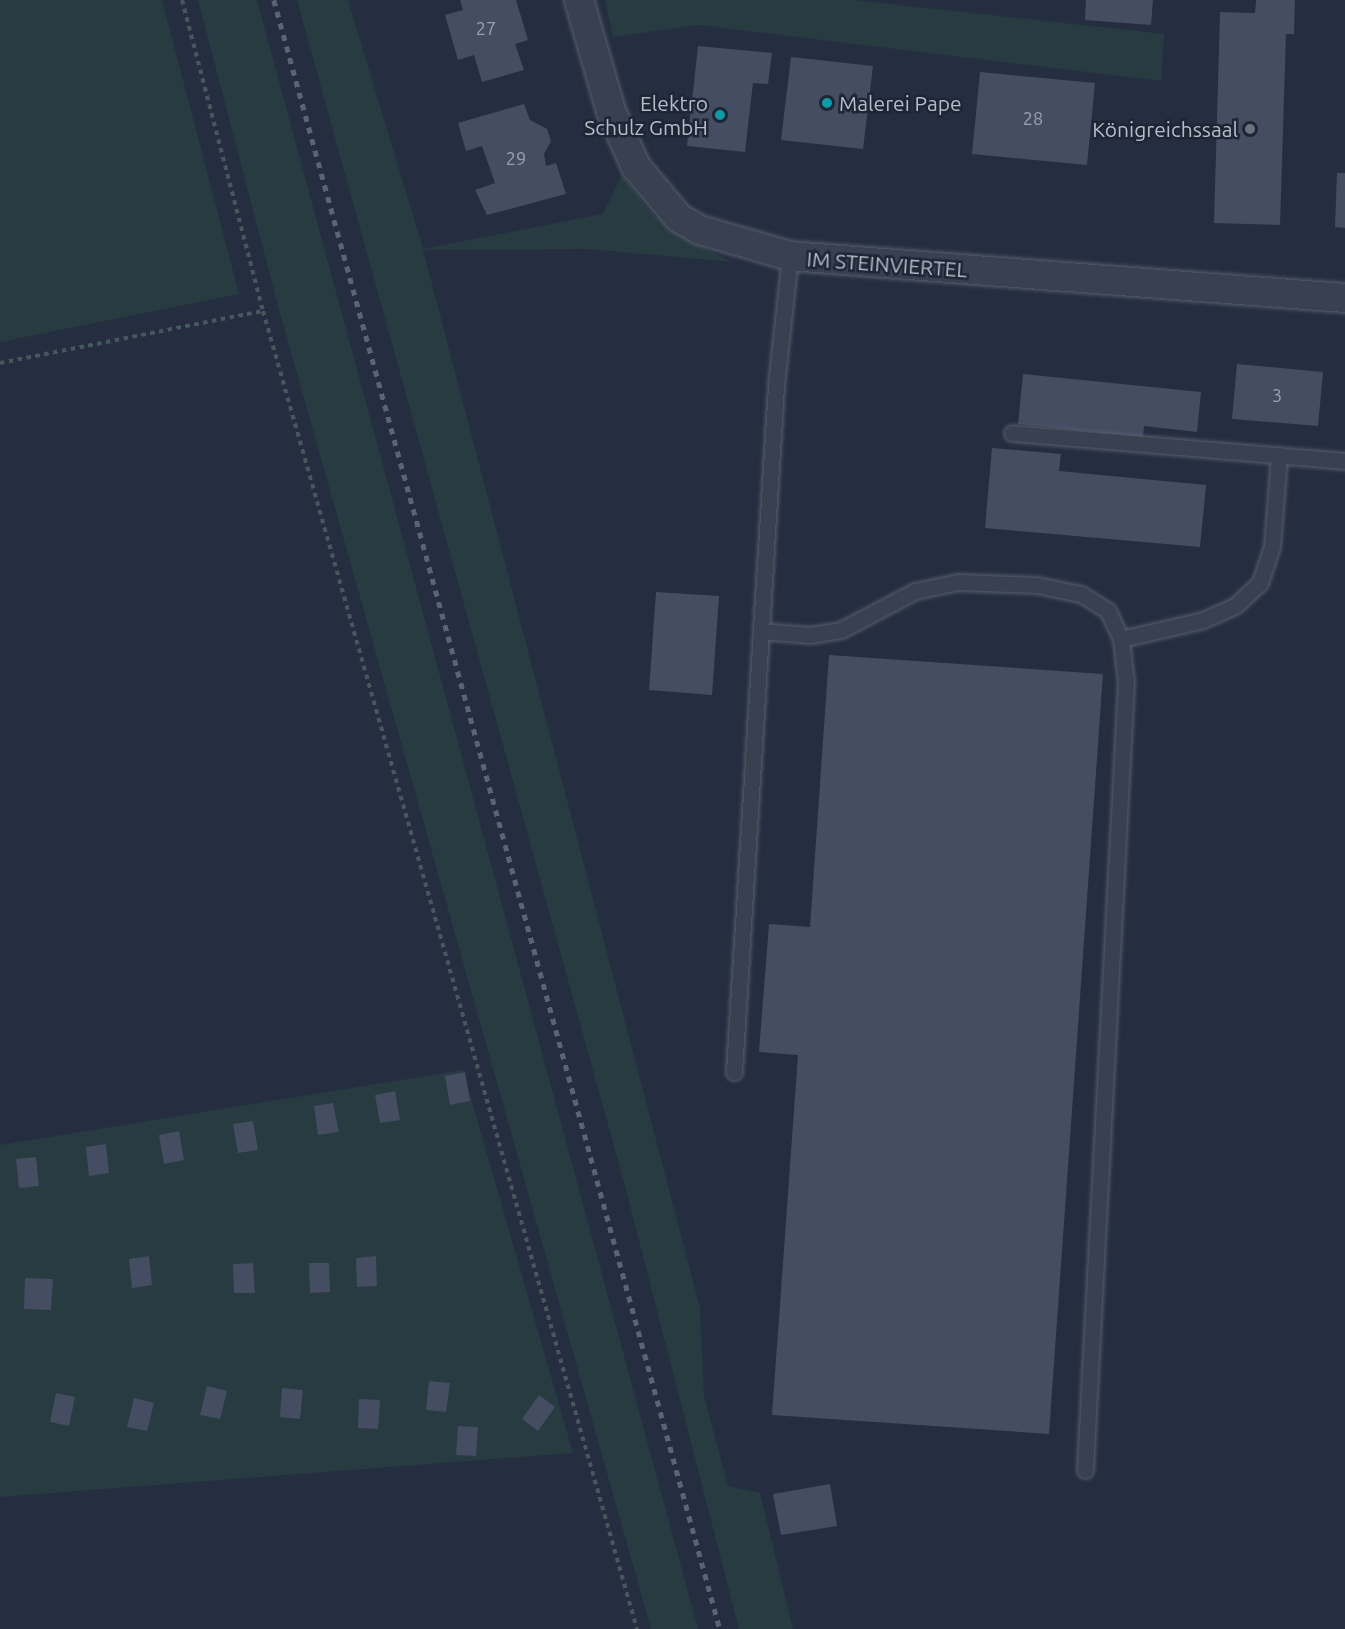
<!DOCTYPE html>
<html>
<head>
<meta charset="utf-8">
<style>
  body { margin:0 }
  #map { position:relative; width:1345px; height:1629px; overflow:hidden; background:#252e40; font-family:Ubuntu,sans-serif }
  div>[style] { position:absolute }
  [style*='--x'] { left:calc(var(--x)*1px); top:calc(var(--y)*1px); width:calc(var(--w)*1px); rotate:calc(var(--a)*1deg) }
  .green>* { inset:0; background:#273b41 }
  .building>* { inset:0; background:#444d62 }
  .path>* { height:4px; margin-top:-2px; transform-origin:0; background:repeating-linear-gradient(90deg,#45585e 0 4.5px,transparent 0 9px) }
  .roads { filter:drop-shadow(0 0 2px #575e6d) drop-shadow(0 0 2px #575e6d) }
  .service>* { height:15px; margin:-7.5px; padding:0 7.5px; transform-origin:7.5px; border-radius:7.5px; background:#394050 }
  .minor>* { height:28px; margin:-14px; padding:0 14px; transform-origin:14px; border-radius:14px; background:#394050 }
  .rail>* { height:4.5px; margin-top:-2.25px; transform-origin:0; background:repeating-linear-gradient(90deg,#5b6477 0 6px,transparent 0 12px) }
  .dots>* { width:16px; height:16px; translate:-50% -50%; box-sizing:border-box; border:3px solid #1e2535; border-radius:50% }
  span { translate:-50% -50%; white-space:nowrap; text-align:center; line-height:1.15; -webkit-text-stroke:5px #1e2535; paint-order:stroke }
  .number-label { font-size:18px; color:#9aa0b0 }
  .number-label span { -webkit-text-stroke-width:0 }
  .poi-label { font-size:21px; color:#b6bcca }
  .right { translate:-100% -50%; text-align:right }
  .left { translate:0 -50%; text-align:left }
  .street-label { font-size:21px; color:#b6bcca }
</style>
</head>
<body>
<div id="map">
  <div class="green">
    <div style="clip-path:polygon(0 0,162px 0,239px 294px,0 342px)"></div>
    <div style="clip-path:polygon(198px 0,257px 0,698px 1629px,651px 1629px,280px 313px)"></div>
    <div style="clip-path:polygon(297px 0,348px 0,423px 249px,603px 214px,622px 175px,652px 214px,688px 240px,733px 262px,587px 249px,423px 250px,700px 1308px,704px 1396px,728px 1486px,760px 1493px,793px 1629px,739px 1629px,625px 1186px)"></div>
    <div style="clip-path:polygon(605px 0,853px 0,1164px 34px,1161px 81px,698px 25px,613px 37px)"></div>
    <div style="clip-path:polygon(463px 1070px,573px 1453px,0 1497px,0 1145px)"></div>
  </div>
  <div class="building">
    <div style="clip-path:polygon(460px 0,516px 0,528px 40px,515px 44px,524px 70px,482px 82px,474px 55px,458px 60px,445px 15px,463px 10px)"></div>
    <div style="clip-path:polygon(1086px 0,1153px 0,1151px 25px,1085px 20px)"></div>
    <div style="clip-path:polygon(1256px 0,1295px 0,1294px 34px,1286px 34px,1280px 225px,1214px 223px,1220px 12px,1255px 13px)"></div>
    <div style="clip-path:polygon(698px 46px,772px 53px,768px 84px,753px 83px,745px 152px,687px 146px)"></div>
    <div style="clip-path:polygon(791px 57px,873px 66px,863px 149px,781px 140px)"></div>
    <div style="clip-path:polygon(980px 72px,1095px 83px,1087px 165px,972px 154px)"></div>
    <div style="clip-path:polygon(524px 104px,530px 120px,547px 129px,551px 141px,544px 154px,546px 166px,556px 163px,566px 194px,487px 215px,475px 190px,495px 183px,482px 146px,466px 151px,458px 123px)"></div>
    <div style="clip-path:polygon(1337px 173px,1345px 173px,1345px 228px,1335px 227px)"></div>
    <div style="clip-path:polygon(1237px 364px,1323px 372px,1318px 426px,1232px 419px)"></div>
    <div style="clip-path:polygon(1023px 374px,1201px 392px,1197px 432px,1144px 426px,1143px 437px,1018px 424px)"></div>
    <div style="clip-path:polygon(992px 448px,1061px 454px,1059px 471px,1206px 485px,1200px 547px,985px 528px)"></div>
    <div style="clip-path:polygon(656px 592px,719px 596px,712px 695px,649px 690px)"></div>
    <div style="clip-path:polygon(829px 655px,1103px 674px,1049px 1434px,772px 1415px,798px 1055px,759px 1052px,769px 924px,810px 927px)"></div>
    <div style="clip-path:polygon(465px 1072px,470px 1101px,450px 1105px,445px 1076px)"></div>
    <div style="clip-path:polygon(395px 1091px,400px 1120px,380px 1123px,375px 1095px)"></div>
    <div style="clip-path:polygon(333px 1103px,339px 1132px,318px 1135px,314px 1106px)"></div>
    <div style="clip-path:polygon(253px 1121px,258px 1150px,238px 1153px,233px 1124px)"></div>
    <div style="clip-path:polygon(179px 1131px,184px 1160px,164px 1164px,159px 1135px)"></div>
    <div style="clip-path:polygon(106px 1144px,109px 1173px,89px 1176px,86px 1147px)"></div>
    <div style="clip-path:polygon(36px 1157px,39px 1186px,19px 1188px,16px 1159px)"></div>
    <div style="clip-path:polygon(149px 1256px,152px 1285px,132px 1288px,129px 1259px)"></div>
    <div style="clip-path:polygon(376px 1256px,377px 1286px,357px 1287px,356px 1258px)"></div>
    <div style="clip-path:polygon(253px 1263px,255px 1293px,234px 1293px,233px 1264px)"></div>
    <div style="clip-path:polygon(309px 1263px,329px 1263px,330px 1292px,310px 1293px)"></div>
    <div style="clip-path:polygon(25px 1278px,53px 1279px,51px 1310px,24px 1309px)"></div>
    <div style="clip-path:polygon(429px 1381px,450px 1383px,446px 1412px,426px 1410px)"></div>
    <div style="clip-path:polygon(207px 1386px,227px 1391px,220px 1419px,200px 1415px)"></div>
    <div style="clip-path:polygon(282px 1388px,303px 1390px,300px 1419px,280px 1417px)"></div>
    <div style="clip-path:polygon(56px 1393px,75px 1397px,69px 1426px,50px 1422px)"></div>
    <div style="clip-path:polygon(539px 1395px,555px 1407px,538px 1431px,522px 1419px)"></div>
    <div style="clip-path:polygon(134px 1398px,154px 1403px,147px 1431px,127px 1427px)"></div>
    <div style="clip-path:polygon(359px 1399px,380px 1400px,378px 1429px,358px 1428px)"></div>
    <div style="clip-path:polygon(458px 1426px,478px 1427px,476px 1456px,456px 1455px)"></div>
    <div style="clip-path:polygon(830px 1484px,837px 1526px,781px 1535px,773px 1494px)"></div>
  </div>
  <div class="path">
    <div style="--x:182;--y:0;--w:321;--a:75.4"></div>
    <div style="--x:263;--y:311;--w:1370;--a:74.16"></div>
    <div style="--x:0;--y:363;--w:268;--a:-11.2"></div>
  </div>
  <div class="roads">
    <div class="service">
      <div style="--x:1012;--y:433;--w:334;--a:4.8"></div>
      <div style="--x:761;--y:631;--w:49;--a:4.7"></div>
      <div style="--x:810;--y:635;--w:31;--a:-9"></div>
      <div style="--x:841;--y:630;--w:84;--a:-27.8"></div>
      <div style="--x:915;--y:591;--w:44;--a:-11.8"></div>
      <div style="--x:958;--y:582;--w:79;--a:2.2"></div>
      <div style="--x:1037;--y:585;--w:45;--a:11.6"></div>
      <div style="--x:1081;--y:594;--w:32;--a:32"></div>
      <div style="--x:1108;--y:611;--w:31;--a:65"></div>
      <div style="--x:1121;--y:639;--w:43;--a:83.4"></div>
      <div style="--x:1126;--y:682;--w:789;--a:92.98"></div>
      <div style="--x:1121;--y:639;--w:84;--a:-13"></div>
      <div style="--x:1203;--y:620;--w:36;--a:-24"></div>
      <div style="--x:1236;--y:605;--w:33;--a:-43"></div>
      <div style="--x:1260;--y:583;--w:38;--a:-72"></div>
      <div style="--x:1272;--y:547;--w:92;--a:-85.6"></div>
      <div style="--x:734;--y:1072;--w:688;--a:-86.5"></div>
      <div style="--x:776;--y:385;--w:130;--a:-83.8"></div>
    </div>
    <div class="minor">
      <div style="--x:579;--y:0;--w:116;--a:73.9"></div>
      <div style="--x:611;--y:111;--w:61;--a:65.9"></div>
      <div style="--x:636;--y:167;--w:67;--a:49.9"></div>
      <div style="--x:679;--y:218;--w:24;--a:30"></div>
      <div style="--x:700;--y:230;--w:94;--a:16.1"></div>
      <div style="--x:790;--y:256;--w:557;--a:4.33"></div>
    </div>
  </div>
  <div class="rail">
    <div style="--x:274;--y:0;--w:1689;--a:74.69"></div>
  </div>
  <div class="dots">
    <div style="left:827px;top:103px;background:#0f9aa8"></div>
    <div style="left:720px;top:115px;background:#0f9aa8"></div>
    <div style="left:1250px;top:129px;background:#6b7280"></div>
  </div>
  <div class="number-label">
    <span style="left:486px;top:28px">27</span>
    <span style="left:1033px;top:118px">28</span>
    <span style="left:516px;top:158px">29</span>
    <span style="left:1277px;top:395px">3</span>
  </div>
  <div class="poi-label">
    <span class="right" style="left:708px;top:115px">Elektro<br>Schulz GmbH</span>
    <span class="left" style="left:839px;top:103px">Malerei Pape</span>
    <span class="right" style="left:1238px;top:129px">Königreichssaal</span>
  </div>
  <div class="street-label">
    <span style="left:887px;top:264px;rotate:4deg">IM STEINVIERTEL</span>
  </div>
</div>
</body>
</html>
